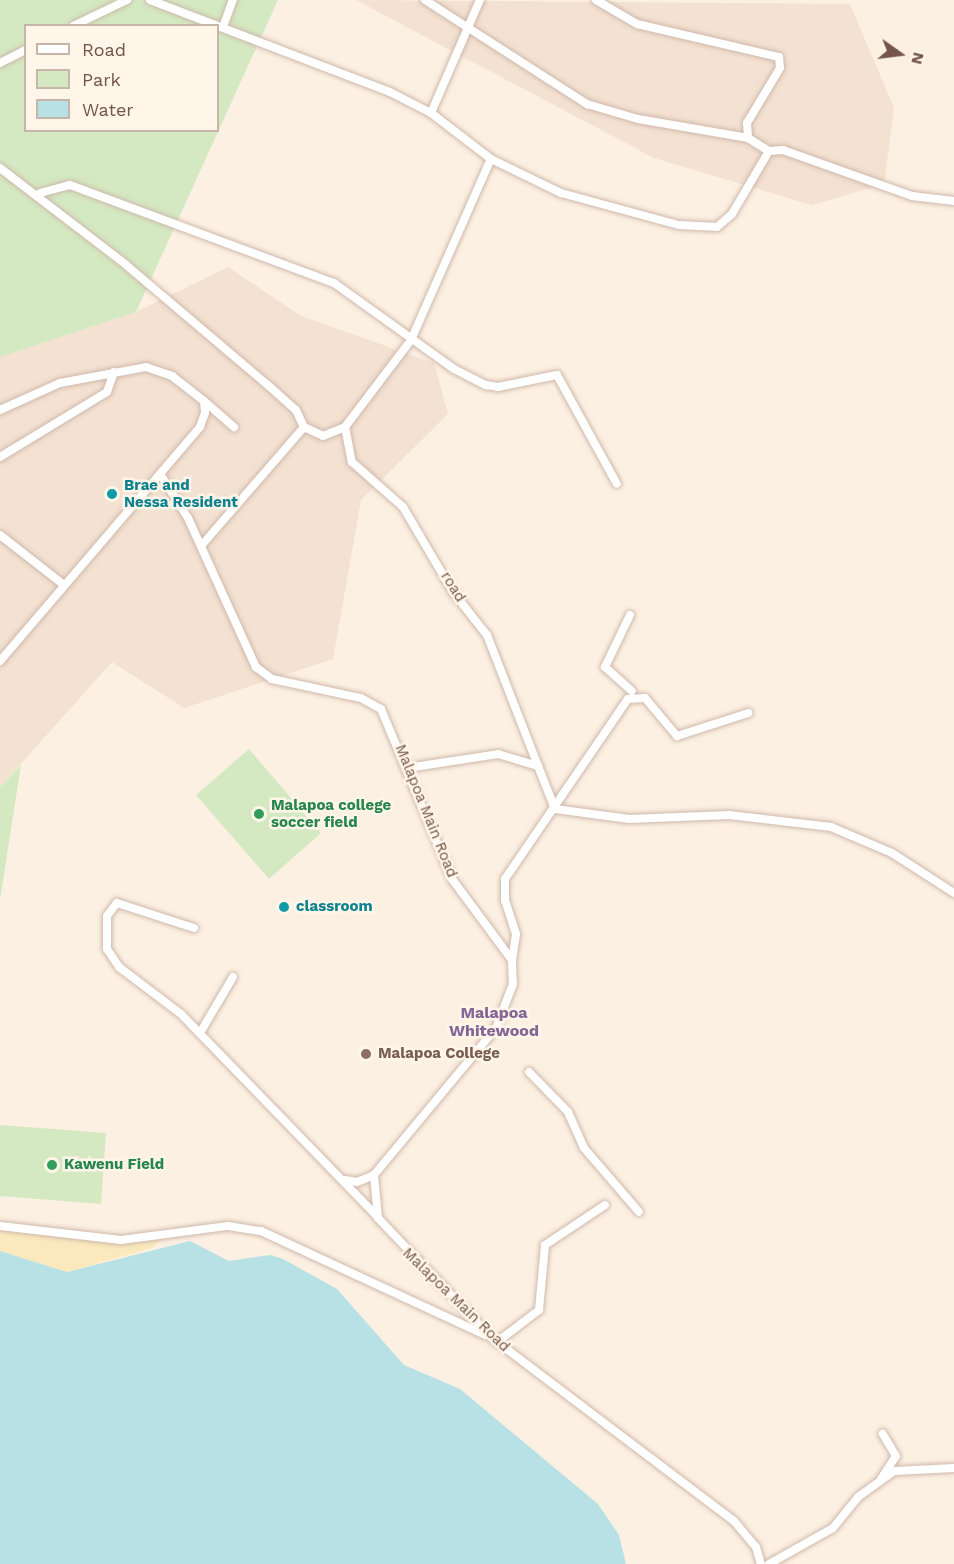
<!DOCTYPE html>
<html>
<head>
<meta charset="utf-8">
<style>
  body { margin:0 }
  #map { position:relative; width:954px; height:1564px; overflow:hidden; background:#fcf0e2; font-family:"Work Sans",sans-serif }
  div>[style] { position:absolute }
  [style*='--x'] { left:calc(var(--x)*1px); top:calc(var(--y)*1px); width:calc(var(--w)*1px); rotate:calc(var(--a)*1deg) }
  .residential>* { inset:0; background:#f3e1d1 }
  .green>* { inset:0; background:#d4e9c1 }
  .sand>* { inset:0; background:#fbe9bd }
  .water>* { inset:0; background:#b7e1e5 }
  .roads { filter:drop-shadow(0 0 2px #cfb9ac) drop-shadow(0 0 2px #cfb9ac) }
  .street>* { height:8px; margin:-4px; padding:0 4px; transform-origin:4px; border-radius:4px; background:#fff }
  .dots>* { width:16px; height:16px; translate:-50% -50%; box-sizing:border-box; border:3px solid #fff5e8; border-radius:50% }
  span { translate:-50% -50%; white-space:nowrap; text-align:center; line-height:1.15; -webkit-text-stroke:5px #fff5e8; paint-order:stroke }
  .culture-label { font-size:15px; color:#0d838f; font-weight:700 }
  .left { translate:0 -50%; text-align:left }
  .street-label { font-size:15px; color:#735549 }
  .leisure-label { font-size:15px; color:#27864d; font-weight:700 }
  .education-label { font-size:15px; color:#785e54; font-weight:700 }
  .neighbourhood-label { font-size:16px; color:#836596; font-weight:700 }
  .legend { position:absolute; left:24px; top:24px; width:195px; height:108px; box-sizing:border-box; background:#fff5e8; border:2px solid #c7b5a8; margin:0; padding:8px 10px; list-style:none; font-size:18px; color:#735549 }
  .legend li { display:flex; align-items:center; gap:12px; height:30px }
  .legend b { width:30px; border:2px solid #c7b5a8 }
  .north { position:absolute; left:870px; top:24px; width:60px; height:60px; -webkit-text-stroke:4px #fff5e8; paint-order:stroke; rotate:104deg; font-size:16px; font-weight:700; line-height:24px; text-align:center; color:#735549 }
  .north::after { content:''; display:block; margin:auto; width:21px; height:27px; background:#735549; clip-path:polygon(50% 0,100% 100%,50% 72%,0 100%) }
</style>
</head>
<body>
<div id="map">
  <div class="residential">
    <div style="clip-path:polygon(356px 0,850px 4px,894px 108px,884px 184px,812px 205px,654px 158px)"></div>
    <div style="clip-path:polygon(228px 267px,301px 316px,434px 363px,448px 414px,361px 500px,333px 659px,184px 708px,112px 662px,0 787px,0 357px,136px 312px)"></div>
  </div>
  <div class="green">
    <div style="clip-path:polygon(evenodd,0 0,278px 0,136px 312px,0 357px,0 0,26px 26px,218px 26px,218px 130px,26px 130px,26px 26px)"></div>
    <div style="clip-path:polygon(249px 749px,321px 833px,269px 879px,196px 795px)"></div>
    <div style="clip-path:polygon(21px 765px,0 900px,0 787px)"></div>
    <div style="clip-path:polygon(0 1125px,106px 1133px,101px 1204px,0 1196px)"></div>
  </div>
  <div class="sand">
    <div style="clip-path:polygon(0 1230px,91px 1240px,160px 1240px,152px 1248px,67px 1272px,0 1251px)"></div>
  </div>
  <div class="water">
    <div style="clip-path:polygon(190px 1241px,229px 1261px,270px 1255px,283px 1259px,337px 1289px,404px 1365px,460px 1389px,598px 1504px,619px 1535px,626px 1564px,0 1564px,0 1251px,67px 1272px)"></div>
  </div>
  <div class="roads">
    <div class="street">
      <div style="--x:150;--y:0;--w:257;--a:21"></div>
      <div style="--x:390;--y:92;--w:46;--a:27.1"></div>
      <div style="--x:431;--y:113;--w:76;--a:37.5"></div>
      <div style="--x:491;--y:159;--w:78;--a:25.9"></div>
      <div style="--x:561;--y:193;--w:122;--a:15.2"></div>
      <div style="--x:679;--y:225;--w:38;--a:3"></div>
      <div style="--x:717;--y:227;--w:20;--a:-41"></div>
      <div style="--x:732;--y:214;--w:73;--a:-59.6"></div>
      <div style="--x:425;--y:0;--w:193;--a:32.7"></div>
      <div style="--x:587;--y:104;--w:53;--a:16.4"></div>
      <div style="--x:638;--y:119;--w:112;--a:9.8"></div>
      <div style="--x:748;--y:138;--w:25;--a:32"></div>
      <div style="--x:769;--y:151;--w:14;--a:-4"></div>
      <div style="--x:783;--y:150;--w:137;--a:19.6"></div>
      <div style="--x:912;--y:196;--w:42;--a:6.8"></div>
      <div style="--x:596;--y:0;--w:48;--a:30.3"></div>
      <div style="--x:637;--y:24;--w:146;--a:13.1"></div>
      <div style="--x:779;--y:57;--w:11;--a:85"></div>
      <div style="--x:780;--y:68;--w:64;--a:121"></div>
      <div style="--x:747;--y:123;--w:15;--a:86"></div>
      <div style="--x:73;--y:26;--w:60;--a:-25.7"></div>
      <div style="--x:223;--y:27;--w:29;--a:-70"></div>
      <div style="--x:0;--y:63;--w:29;--a:-27"></div>
      <div style="--x:431;--y:113;--w:123;--a:-66.6"></div>
      <div style="--x:0;--y:168;--w:158;--a:37.5"></div>
      <div style="--x:125;--y:264;--w:189;--a:40.3"></div>
      <div style="--x:269;--y:386;--w:36;--a:42"></div>
      <div style="--x:296;--y:410;--w:19;--a:65"></div>
      <div style="--x:304;--y:427;--w:21;--a:25"></div>
      <div style="--x:323;--y:436;--w:24;--a:-22"></div>
      <div style="--x:345;--y:427;--w:109;--a:-52.8"></div>
      <div style="--x:411;--y:340;--w:198;--a:-66.2"></div>
      <div style="--x:40;--y:193;--w:31;--a:-15"></div>
      <div style="--x:70;--y:185;--w:282;--a:20.4"></div>
      <div style="--x:334;--y:283;--w:148;--a:35.6"></div>
      <div style="--x:454;--y:369;--w:36;--a:27"></div>
      <div style="--x:486;--y:385;--w:12;--a:9"></div>
      <div style="--x:498;--y:387;--w:60;--a:-11.5"></div>
      <div style="--x:557;--y:375;--w:124;--a:61.2"></div>
      <div style="--x:204;--y:401;--w:40;--a:41"></div>
      <div style="--x:0;--y:410;--w:66;--a:-24.2"></div>
      <div style="--x:60;--y:383;--w:87;--a:-10.5"></div>
      <div style="--x:146;--y:367;--w:28;--a:19"></div>
      <div style="--x:172;--y:376;--w:41;--a:38"></div>
      <div style="--x:204;--y:401;--w:12;--a:85"></div>
      <div style="--x:205;--y:413;--w:15;--a:110"></div>
      <div style="--x:200;--y:427;--w:308;--a:130.5"></div>
      <div style="--x:345;--y:427;--w:36;--a:79"></div>
      <div style="--x:352;--y:462;--w:68;--a:41.4"></div>
      <div style="--x:403;--y:507;--w:99;--a:59.5"></div>
      <div style="--x:453;--y:592;--w:55;--a:51.7"></div>
      <div style="--x:487;--y:635;--w:141;--a:68.7"></div>
      <div style="--x:0;--y:457;--w:125;--a:-31.3"></div>
      <div style="--x:107;--y:392;--w:21;--a:-71"></div>
      <div style="--x:160;--y:474;--w:52;--a:57.5"></div>
      <div style="--x:188;--y:518;--w:164;--a:65.5"></div>
      <div style="--x:256;--y:667;--w:20;--a:37"></div>
      <div style="--x:272;--y:679;--w:91;--a:12.1"></div>
      <div style="--x:361;--y:698;--w:23;--a:29"></div>
      <div style="--x:381;--y:709;--w:184;--a:67.3"></div>
      <div style="--x:452;--y:879;--w:101;--a:53.5"></div>
      <div style="--x:512;--y:960;--w:24;--a:88"></div>
      <div style="--x:513;--y:984;--w:47;--a:111.1"></div>
      <div style="--x:496;--y:1028;--w:191;--a:129.7"></div>
      <div style="--x:374;--y:1175;--w:43;--a:84.7"></div>
      <div style="--x:378;--y:1218;--w:166;--a:46.5"></div>
      <div style="--x:492;--y:1338;--w:303;--a:37.1"></div>
      <div style="--x:734;--y:1521;--w:34;--a:50"></div>
      <div style="--x:756;--y:1547;--w:18;--a:74"></div>
      <div style="--x:0;--y:535;--w:81;--a:38"></div>
      <div style="--x:201;--y:546;--w:157;--a:-49.1"></div>
      <div style="--x:630;--y:615;--w:58;--a:115.7"></div>
      <div style="--x:605;--y:667;--w:36;--a:42"></div>
      <div style="--x:407;--y:768;--w:92;--a:-8.7"></div>
      <div style="--x:498;--y:754;--w:42;--a:16.7"></div>
      <div style="--x:538;--y:766;--w:46;--a:68.4"></div>
      <div style="--x:555;--y:809;--w:75;--a:7.7"></div>
      <div style="--x:629;--y:819;--w:100;--a:-2.3"></div>
      <div style="--x:729;--y:815;--w:103;--a:6.7"></div>
      <div style="--x:831;--y:827;--w:66;--a:23.1"></div>
      <div style="--x:892;--y:853;--w:74;--a:32.8"></div>
      <div style="--x:194;--y:928;--w:81;--a:-162"></div>
      <div style="--x:117;--y:903;--w:16;--a:128"></div>
      <div style="--x:107;--y:916;--w:33;--a:90"></div>
      <div style="--x:107;--y:949;--w:22;--a:56"></div>
      <div style="--x:119;--y:967;--w:78;--a:37.2"></div>
      <div style="--x:181;--y:1014;--w:280;--a:45.9"></div>
      <div style="--x:512;--y:960;--w:26;--a:-81"></div>
      <div style="--x:516;--y:934;--w:35;--a:-108"></div>
      <div style="--x:505;--y:901;--w:22;--a:-90"></div>
      <div style="--x:505;--y:879;--w:218;--a:-55.7"></div>
      <div style="--x:628;--y:699;--w:17;--a:-3"></div>
      <div style="--x:645;--y:698;--w:50;--a:49.9"></div>
      <div style="--x:677;--y:736;--w:75;--a:-17.9"></div>
      <div style="--x:200;--y:1033;--w:65;--a:-59.5"></div>
      <div style="--x:529;--y:1072;--w:56;--a:45.7"></div>
      <div style="--x:568;--y:1112;--w:39;--a:66"></div>
      <div style="--x:584;--y:1148;--w:84;--a:49.3"></div>
      <div style="--x:345;--y:1180;--w:12;--a:9"></div>
      <div style="--x:357;--y:1182;--w:18;--a:-22"></div>
      <div style="--x:0;--y:1226;--w:122;--a:6.6"></div>
      <div style="--x:121;--y:1240;--w:108;--a:-7.5"></div>
      <div style="--x:228;--y:1226;--w:33;--a:9"></div>
      <div style="--x:261;--y:1231;--w:247;--a:24.9"></div>
      <div style="--x:497;--y:1342;--w:53;--a:-37.3"></div>
      <div style="--x:539;--y:1310;--w:65;--a:-84.7"></div>
      <div style="--x:545;--y:1245;--w:72;--a:-33.7"></div>
      <div style="--x:881;--y:1479;--w:27;--a:-57"></div>
      <div style="--x:896;--y:1456;--w:26;--a:-121"></div>
      <div style="--x:769;--y:1564;--w:73;--a:-29.4"></div>
      <div style="--x:833;--y:1528;--w:40;--a:-51"></div>
      <div style="--x:858;--y:1497;--w:44;--a:-35.8"></div>
      <div style="--x:894;--y:1471;--w:60;--a:-2.9"></div>
    </div>
  </div>
  <div class="dots">
    <div style="left:112px;top:494px;background:#0f9aa8"></div>
    <div style="left:259px;top:814px;background:#2e9e5b"></div>
    <div style="left:284px;top:907px;background:#0f9aa8"></div>
    <div style="left:366px;top:1054px;background:#8d6e63"></div>
    <div style="left:52px;top:1165px;background:#2e9e5b"></div>
  </div>
  <div class="culture-label">
    <span class="left" style="left:124px;top:494px">Brae and<br>Nessa Resident</span>
    <span class="left" style="left:296px;top:907px">classroom</span>
  </div>
  <div class="street-label">
    <span style="left:453px;top:587px;rotate:58deg">road</span>
    <span style="left:426px;top:811px;rotate:68deg">Malapoa Main Road</span>
    <span style="left:456px;top:1300px;rotate:44deg">Malapoa Main Road</span>
  </div>
  <div class="leisure-label">
    <span class="left" style="left:271px;top:814px">Malapoa college<br>soccer field</span>
    <span class="left" style="left:64px;top:1165px">Kawenu Field</span>
  </div>
  <div class="education-label">
    <span class="left" style="left:378px;top:1054px">Malapoa College</span>
  </div>
  <div class="neighbourhood-label">
    <span style="left:494px;top:1022px">Malapoa<br>Whitewood</span>
  </div>
  <ul class="legend">
  <li><b style="height:8px;background:#fff"></b>Road</li>
  <li><b style="height:16px;background:#d4e9c1"></b>Park</li>
  <li><b style="height:16px;background:#b7e1e5"></b>Water</li>
  </ul>
  <div class="north">N</div>
</div>
</body>
</html>
